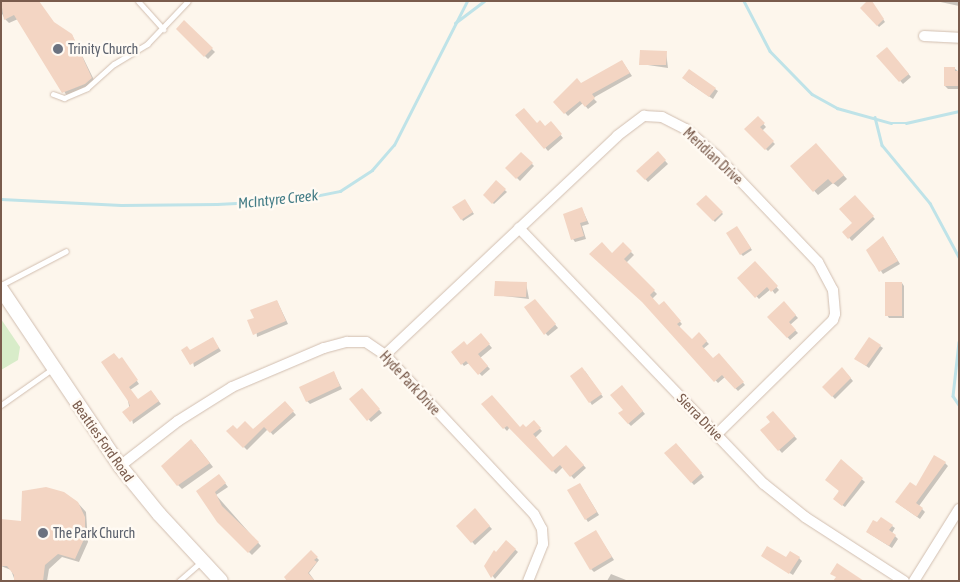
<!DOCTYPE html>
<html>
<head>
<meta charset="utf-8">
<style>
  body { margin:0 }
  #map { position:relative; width:960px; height:582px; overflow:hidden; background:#fdf6ec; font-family:"Asap Condensed",sans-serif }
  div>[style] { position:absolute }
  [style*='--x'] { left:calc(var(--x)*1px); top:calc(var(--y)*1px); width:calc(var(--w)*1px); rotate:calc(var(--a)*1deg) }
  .green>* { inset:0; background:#d8ecc9 }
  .shadow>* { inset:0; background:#0003 }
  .stream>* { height:2.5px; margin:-1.25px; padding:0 1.25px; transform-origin:1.25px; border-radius:1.25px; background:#bfe3e8 }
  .building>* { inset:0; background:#f3d5c3 }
  .roads { filter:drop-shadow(0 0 1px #d1beb0) drop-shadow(0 0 1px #d1beb0) }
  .service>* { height:5px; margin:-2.5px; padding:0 2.5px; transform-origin:2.5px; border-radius:2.5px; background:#fff }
  .minor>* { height:10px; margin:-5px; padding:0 5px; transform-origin:5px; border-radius:5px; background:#fff }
  .secondary>* { height:14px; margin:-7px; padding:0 7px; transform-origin:7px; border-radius:7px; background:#fff }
  .dots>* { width:14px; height:14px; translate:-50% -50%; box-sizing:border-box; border:2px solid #fffaf3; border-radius:50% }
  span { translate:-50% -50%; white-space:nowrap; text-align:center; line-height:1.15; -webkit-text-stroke:5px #fffaf3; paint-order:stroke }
  .worship-label { font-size:14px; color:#5b616d }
  .left { translate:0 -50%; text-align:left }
  .street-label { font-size:14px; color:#7a5c4d }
  .water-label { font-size:15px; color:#437c86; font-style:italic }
  .frame { position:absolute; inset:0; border:2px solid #7a5c4d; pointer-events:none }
</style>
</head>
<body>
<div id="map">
  <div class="green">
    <div style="clip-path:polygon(1px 319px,20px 347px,18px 360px,1px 370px)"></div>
  </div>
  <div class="shadow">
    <div style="clip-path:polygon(1px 1px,72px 35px,95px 82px,67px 96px,18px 19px,9px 23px,5px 19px,1px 12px)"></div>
    <div style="clip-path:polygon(959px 1px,959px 6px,936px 1px)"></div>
    <div style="clip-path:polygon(871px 2px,885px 22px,879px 27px,862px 8px)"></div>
    <div style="clip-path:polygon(184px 22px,215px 52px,208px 59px,177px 29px)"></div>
    <div style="clip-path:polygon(889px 51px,911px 77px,903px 84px,878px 56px)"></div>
    <div style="clip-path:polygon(666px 52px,668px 68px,641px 64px)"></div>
    <div style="clip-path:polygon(622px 61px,632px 76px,593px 98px,597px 102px,588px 109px,583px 103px,568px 116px,555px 102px)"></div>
    <div style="clip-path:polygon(954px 68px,959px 72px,959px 89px,948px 89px,945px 86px)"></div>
    <div style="clip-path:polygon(686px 81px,715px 89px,718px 91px,713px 99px)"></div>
    <div style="clip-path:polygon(517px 115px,545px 127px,551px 123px,563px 138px,548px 151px)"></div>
    <div style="clip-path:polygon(758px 118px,766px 127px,762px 131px,775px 144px,768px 151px,746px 129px)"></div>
    <div style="clip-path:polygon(820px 149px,847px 179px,838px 187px,833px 183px,818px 195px,792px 166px)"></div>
    <div style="clip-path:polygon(521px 153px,534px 166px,520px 181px,507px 168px)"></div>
    <div style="clip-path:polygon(658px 153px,668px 164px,648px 182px,638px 171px)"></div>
    <div style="clip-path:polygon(496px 182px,507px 192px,494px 204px,484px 195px)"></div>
    <div style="clip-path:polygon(706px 196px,723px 214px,715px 222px,698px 204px)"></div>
    <div style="clip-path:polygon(855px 197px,875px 219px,852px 241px,844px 232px,853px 223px)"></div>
    <div style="clip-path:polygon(466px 202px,474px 214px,463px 221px,462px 219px)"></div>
    <div style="clip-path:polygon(582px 209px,589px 224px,582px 226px,586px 239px,575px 242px,573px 239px)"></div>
    <div style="clip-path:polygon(738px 229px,752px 250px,743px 256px,741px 254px)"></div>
    <div style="clip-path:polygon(885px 240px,900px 264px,883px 274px,867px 250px)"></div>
    <div style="clip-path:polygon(623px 244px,634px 255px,626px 263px,657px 294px,652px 299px,659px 307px,666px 306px,682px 324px,678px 328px,692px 341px,699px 334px,709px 344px,703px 349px,713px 359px,719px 355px,745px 385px,738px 391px,725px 377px,718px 383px,645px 303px,612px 255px)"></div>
    <div style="clip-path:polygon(755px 263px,779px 290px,775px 294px,771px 289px,759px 299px,739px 278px)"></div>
    <div style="clip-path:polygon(526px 283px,529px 299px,495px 295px)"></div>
    <div style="clip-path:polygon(902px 283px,904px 286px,904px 318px,889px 318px,887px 315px)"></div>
    <div style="clip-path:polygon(277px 301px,288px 324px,257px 337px,255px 318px)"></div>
    <div style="clip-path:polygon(537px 303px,558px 328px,548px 336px,538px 325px)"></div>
    <div style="clip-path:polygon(784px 303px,798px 318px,790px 325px,798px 333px,790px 340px,769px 317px)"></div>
    <div style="clip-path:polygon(481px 335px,492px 348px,480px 358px,490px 369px,482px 376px,469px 363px,464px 366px,452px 352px,467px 346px)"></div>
    <div style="clip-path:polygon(212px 338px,221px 351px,194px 367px,191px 351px)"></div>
    <div style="clip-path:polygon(880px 346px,883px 348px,869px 368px,859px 361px)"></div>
    <div style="clip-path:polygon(119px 360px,124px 362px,139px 384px,130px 390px,138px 401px,151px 391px,161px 404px,133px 424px)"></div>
    <div style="clip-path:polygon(842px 368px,853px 381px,835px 399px,824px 387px)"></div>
    <div style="clip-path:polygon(585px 371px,603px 397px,592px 405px,590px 402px)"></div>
    <div style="clip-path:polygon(334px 373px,342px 389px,310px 404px,307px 401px)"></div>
    <div style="clip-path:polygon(624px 389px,645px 414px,631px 426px,628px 423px)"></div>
    <div style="clip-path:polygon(362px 390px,382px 413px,371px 422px,351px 399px)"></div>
    <div style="clip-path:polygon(285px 403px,296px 415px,273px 435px,268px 429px,247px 450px,228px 431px,253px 431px)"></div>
    <div style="clip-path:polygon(483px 405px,520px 428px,526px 429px,534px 422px,542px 431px,535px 438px,553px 458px,566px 446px,586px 468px,574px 479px,563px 467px,556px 474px,510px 427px,507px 431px)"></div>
    <div style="clip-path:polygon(773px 413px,797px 439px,782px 453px,762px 431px,772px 422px)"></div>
    <div style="clip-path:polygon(195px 444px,213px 467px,182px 489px,178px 485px)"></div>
    <div style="clip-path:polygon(679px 447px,704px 477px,694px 485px,666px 453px)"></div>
    <div style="clip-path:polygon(841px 461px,865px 482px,845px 507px,838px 502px)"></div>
    <div style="clip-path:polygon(945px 463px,948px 466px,919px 506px,925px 512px,920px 519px,900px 505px)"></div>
    <div style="clip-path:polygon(221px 478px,228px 487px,216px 495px,261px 546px,252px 555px,218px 521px,197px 491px)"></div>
    <div style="clip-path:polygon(580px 484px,599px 515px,588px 522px,586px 519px)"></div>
    <div style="clip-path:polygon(46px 489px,77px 502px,86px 512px,88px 542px,79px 562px,62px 557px,49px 569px,47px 581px,15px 581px,11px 570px,1px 566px,22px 523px)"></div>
    <div style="clip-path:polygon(475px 510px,492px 529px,475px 545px,457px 526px)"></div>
    <div style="clip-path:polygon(892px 526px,895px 528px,892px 533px,898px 539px,892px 548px,870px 534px)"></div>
    <div style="clip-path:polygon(598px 535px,614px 560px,594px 572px,591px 569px)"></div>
    <div style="clip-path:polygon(507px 542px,518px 552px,495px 579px,485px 566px)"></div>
    <div style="clip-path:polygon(311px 552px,319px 560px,309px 573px,315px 581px,289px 581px)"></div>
    <div style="clip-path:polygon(762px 556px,799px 558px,802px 561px,793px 575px)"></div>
    <div style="clip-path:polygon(611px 574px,626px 580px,627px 581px,607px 581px)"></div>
  </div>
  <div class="stream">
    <div style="--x:744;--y:1;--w:56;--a:62.5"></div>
    <div style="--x:770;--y:51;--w:60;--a:45.7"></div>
    <div style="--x:812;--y:94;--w:29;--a:29"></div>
    <div style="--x:837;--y:108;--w:56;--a:15.5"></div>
    <div style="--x:891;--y:123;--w:15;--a:0"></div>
    <div style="--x:906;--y:123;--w:54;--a:-12.8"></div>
    <div style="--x:455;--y:23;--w:36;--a:-37"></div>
    <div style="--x:875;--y:117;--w:29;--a:76"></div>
    <div style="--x:882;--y:145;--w:75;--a:50.4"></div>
    <div style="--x:930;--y:203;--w:61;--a:61.8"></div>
    <div style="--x:1;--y:199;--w:120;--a:2.9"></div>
    <div style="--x:121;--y:205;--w:96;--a:-0.6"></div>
    <div style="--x:217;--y:204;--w:78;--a:-2.9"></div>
    <div style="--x:295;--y:200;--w:46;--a:-11.3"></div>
    <div style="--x:340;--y:191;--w:38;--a:-33"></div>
    <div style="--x:372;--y:170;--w:33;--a:-49"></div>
    <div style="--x:394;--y:145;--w:161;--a:-63.1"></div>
    <div style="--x:959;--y:342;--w:54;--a:96.3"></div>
    <div style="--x:953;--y:396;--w:11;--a:56"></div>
  </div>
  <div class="building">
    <div style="clip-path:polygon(1px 1px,39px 1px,54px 22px,72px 34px,92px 78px,85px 84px,62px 93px,14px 15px,4px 20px)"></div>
    <div style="clip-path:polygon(867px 1px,872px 1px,884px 19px,877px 26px,860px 8px)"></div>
    <div style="clip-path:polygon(184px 20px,213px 48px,204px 57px,176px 29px)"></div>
    <div style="clip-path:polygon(887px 47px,909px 74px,899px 82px,876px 56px)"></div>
    <div style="clip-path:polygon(640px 50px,667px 51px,666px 65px,639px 65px)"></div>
    <div style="clip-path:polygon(622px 60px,630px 73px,592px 94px,595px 98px,585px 107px,580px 101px,564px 114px,553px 102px,577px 78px,581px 83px)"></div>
    <div style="clip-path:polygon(944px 67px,955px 67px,955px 71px,959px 71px,959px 86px,944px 86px)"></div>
    <div style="clip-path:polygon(689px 69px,716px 88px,709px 97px,682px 78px)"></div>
    <div style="clip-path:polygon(524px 108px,537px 123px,540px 120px,545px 126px,551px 121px,562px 134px,544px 149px,515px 115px)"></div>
    <div style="clip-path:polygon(758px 116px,765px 123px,760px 127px,774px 141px,765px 150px,744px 129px)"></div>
    <div style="clip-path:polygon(816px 143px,844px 175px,833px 184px,828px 179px,813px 192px,790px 166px)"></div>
    <div style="clip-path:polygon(658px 151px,666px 160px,645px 180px,636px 171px)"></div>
    <div style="clip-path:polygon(521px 152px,533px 163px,516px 179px,505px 168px)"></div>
    <div style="clip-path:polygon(496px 180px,506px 189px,492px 204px,483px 195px)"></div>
    <div style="clip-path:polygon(706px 195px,723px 212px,713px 221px,696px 204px)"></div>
    <div style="clip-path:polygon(855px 195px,874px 216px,848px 239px,842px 232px,852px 223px,839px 209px)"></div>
    <div style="clip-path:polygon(465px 199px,473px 212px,461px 220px,452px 207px)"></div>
    <div style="clip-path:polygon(582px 207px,587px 221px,580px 223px,584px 236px,571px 240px,563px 214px)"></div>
    <div style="clip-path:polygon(737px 226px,751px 248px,740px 255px,726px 233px)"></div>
    <div style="clip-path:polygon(883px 236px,898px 261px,879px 272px,866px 250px)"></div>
    <div style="clip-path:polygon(602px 242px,612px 253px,623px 242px,632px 251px,624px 259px,655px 290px,650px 295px,659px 305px,664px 301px,681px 321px,677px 324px,692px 339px,699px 332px,707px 341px,702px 346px,713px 358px,719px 353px,744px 382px,735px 389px,722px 375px,714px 382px,642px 302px,589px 254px)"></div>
    <div style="clip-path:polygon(755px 261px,778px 286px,771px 292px,767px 287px,755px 298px,737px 278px)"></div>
    <div style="clip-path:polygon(495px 281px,527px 282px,526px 297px,494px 296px)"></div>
    <div style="clip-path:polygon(885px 282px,902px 282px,902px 316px,885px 316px)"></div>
    <div style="clip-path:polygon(535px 299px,556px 324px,544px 335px,524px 307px)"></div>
    <div style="clip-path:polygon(277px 300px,286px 321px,253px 335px,247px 320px,254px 318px,250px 310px)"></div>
    <div style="clip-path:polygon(784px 301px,796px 315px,789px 322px,796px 330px,787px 338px,767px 317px)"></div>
    <div style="clip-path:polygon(481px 333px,490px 344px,478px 354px,488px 366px,478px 375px,466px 361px,461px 365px,451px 352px,464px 341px,467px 345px)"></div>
    <div style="clip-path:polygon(213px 337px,219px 348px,190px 365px,181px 350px,187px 346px,190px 350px)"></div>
    <div style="clip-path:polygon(869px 337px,881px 345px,866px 366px,854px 359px)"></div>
    <div style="clip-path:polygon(114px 353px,119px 359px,122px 357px,138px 380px,129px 387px,138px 399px,151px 390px,159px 401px,130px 422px,122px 412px,130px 406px,128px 401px,101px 362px)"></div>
    <div style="clip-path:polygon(582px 367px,602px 394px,589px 403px,570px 376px)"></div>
    <div style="clip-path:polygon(842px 367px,851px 378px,832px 397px,822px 387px)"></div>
    <div style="clip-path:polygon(334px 371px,340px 386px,306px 402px,299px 387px)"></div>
    <div style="clip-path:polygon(622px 385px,643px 411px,628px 424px,618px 413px,623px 410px,610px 395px)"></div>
    <div style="clip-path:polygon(362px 388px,380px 409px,367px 421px,349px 399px)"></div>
    <div style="clip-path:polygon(492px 395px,520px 427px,523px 424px,526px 427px,534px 420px,541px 428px,533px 434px,553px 457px,566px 445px,584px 465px,570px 477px,560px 465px,552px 472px,507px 426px,503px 429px,481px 404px)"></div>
    <div style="clip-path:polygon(285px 401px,294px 411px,270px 433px,264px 427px,243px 448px,226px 431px,233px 425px,237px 429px,245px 421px,253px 429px)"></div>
    <div style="clip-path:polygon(773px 411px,795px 436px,778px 451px,760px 430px,770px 422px,766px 417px)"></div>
    <div style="clip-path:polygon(191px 439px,210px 463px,177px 486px,161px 466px)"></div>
    <div style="clip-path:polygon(676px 443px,702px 473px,691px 483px,664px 453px)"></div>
    <div style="clip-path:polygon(934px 455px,946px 462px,916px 503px,923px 508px,917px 517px,895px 502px,910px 482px,916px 486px)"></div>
    <div style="clip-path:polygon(841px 459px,863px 478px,842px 506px,833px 499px,839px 491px,825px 480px)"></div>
    <div style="clip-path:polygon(219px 474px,226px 483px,215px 492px,222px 506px,259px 542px,248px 553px,217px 522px,196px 491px)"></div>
    <div style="clip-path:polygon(580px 483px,597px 512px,585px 520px,567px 490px)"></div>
    <div style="clip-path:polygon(46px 487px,64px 492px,78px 502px,85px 517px,85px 537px,75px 559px,58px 554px,45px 565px,43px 581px,14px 581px,14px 575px,7px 566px,1px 566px,1px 519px,21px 521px,22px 491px)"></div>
    <div style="clip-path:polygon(475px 508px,490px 526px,471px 543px,456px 526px)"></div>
    <div style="clip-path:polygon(881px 517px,893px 525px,889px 530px,896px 535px,889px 546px,866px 532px,873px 520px,877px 522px)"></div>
    <div style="clip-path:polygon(596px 530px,612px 557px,590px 570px,574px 543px)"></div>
    <div style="clip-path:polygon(506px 540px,516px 549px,491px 578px,484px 566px,494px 550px,496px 552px)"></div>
    <div style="clip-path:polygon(767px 546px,786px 557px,790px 551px,800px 557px,789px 574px,761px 556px)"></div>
    <div style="clip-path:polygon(311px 550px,318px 557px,314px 560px,317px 562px,308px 573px,315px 581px,287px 581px,284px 577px)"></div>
    <div style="clip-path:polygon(837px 563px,864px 581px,833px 581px,836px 577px,830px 574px)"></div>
  </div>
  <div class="roads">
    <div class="service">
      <div style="--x:138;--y:1;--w:38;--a:48"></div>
      <div style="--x:53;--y:94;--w:12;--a:20"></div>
      <div style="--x:64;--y:98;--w:25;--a:-23"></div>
      <div style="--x:87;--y:88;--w:36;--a:-42"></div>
      <div style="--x:114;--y:64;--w:39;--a:-31"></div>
      <div style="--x:147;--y:44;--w:59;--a:-46.4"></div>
      <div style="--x:1;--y:285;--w:73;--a:-27.6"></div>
      <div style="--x:1;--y:405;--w:62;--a:-35.2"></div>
      <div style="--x:179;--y:581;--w:30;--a:-41"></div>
    </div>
    <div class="minor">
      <div style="--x:924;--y:36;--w:35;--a:3"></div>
      <div style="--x:519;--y:228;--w:354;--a:46.3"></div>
      <div style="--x:764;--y:484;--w:53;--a:38.8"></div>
      <div style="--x:805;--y:517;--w:118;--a:32.9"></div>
      <div style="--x:385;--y:355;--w:319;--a:-43.3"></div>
      <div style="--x:617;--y:136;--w:34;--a:-37"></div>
      <div style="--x:644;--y:116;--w:18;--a:3"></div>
      <div style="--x:662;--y:117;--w:27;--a:27"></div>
      <div style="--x:686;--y:129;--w:40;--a:41"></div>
      <div style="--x:716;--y:155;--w:148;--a:46.4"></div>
      <div style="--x:818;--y:262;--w:32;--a:62"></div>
      <div style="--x:833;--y:290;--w:24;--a:85"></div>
      <div style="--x:835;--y:314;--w:6;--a:108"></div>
      <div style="--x:833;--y:320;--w:164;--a:135.5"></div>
      <div style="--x:120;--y:466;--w:73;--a:-37.8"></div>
      <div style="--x:178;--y:421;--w:64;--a:-32.2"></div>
      <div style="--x:232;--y:387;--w:100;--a:-23"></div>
      <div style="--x:324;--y:348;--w:24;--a:-15"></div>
      <div style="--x:347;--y:342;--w:19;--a:0"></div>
      <div style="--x:366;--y:342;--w:23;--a:34"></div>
      <div style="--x:385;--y:355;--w:218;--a:46.9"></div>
      <div style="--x:534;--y:514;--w:17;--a:62"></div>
      <div style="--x:542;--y:529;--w:15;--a:86"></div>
      <div style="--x:543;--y:544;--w:40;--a:112"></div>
      <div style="--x:914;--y:581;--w:85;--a:-58"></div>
    </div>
    <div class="secondary">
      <div style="--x:1;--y:289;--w:213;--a:56.1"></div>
      <div style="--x:120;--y:466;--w:62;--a:50.9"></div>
      <div style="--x:159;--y:514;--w:91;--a:47.2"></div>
    </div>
  </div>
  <div class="dots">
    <div style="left:58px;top:49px;background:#6b7280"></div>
    <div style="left:43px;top:533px;background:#6b7280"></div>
  </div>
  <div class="worship-label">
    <span class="left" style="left:68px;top:49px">Trinity Church</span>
    <span class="left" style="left:53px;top:533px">The Park Church</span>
  </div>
  <div class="street-label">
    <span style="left:713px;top:156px;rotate:43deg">Meridian Drive</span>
    <span style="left:410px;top:383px;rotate:47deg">Hyde Park Drive</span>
    <span style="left:700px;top:417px;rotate:46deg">Sierra Drive</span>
    <span style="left:103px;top:441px;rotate:55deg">Beatties Ford Road</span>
  </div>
  <div class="water-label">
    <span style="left:278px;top:199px;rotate:-6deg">McIntyre Creek</span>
  </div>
  <div class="frame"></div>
</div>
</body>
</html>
